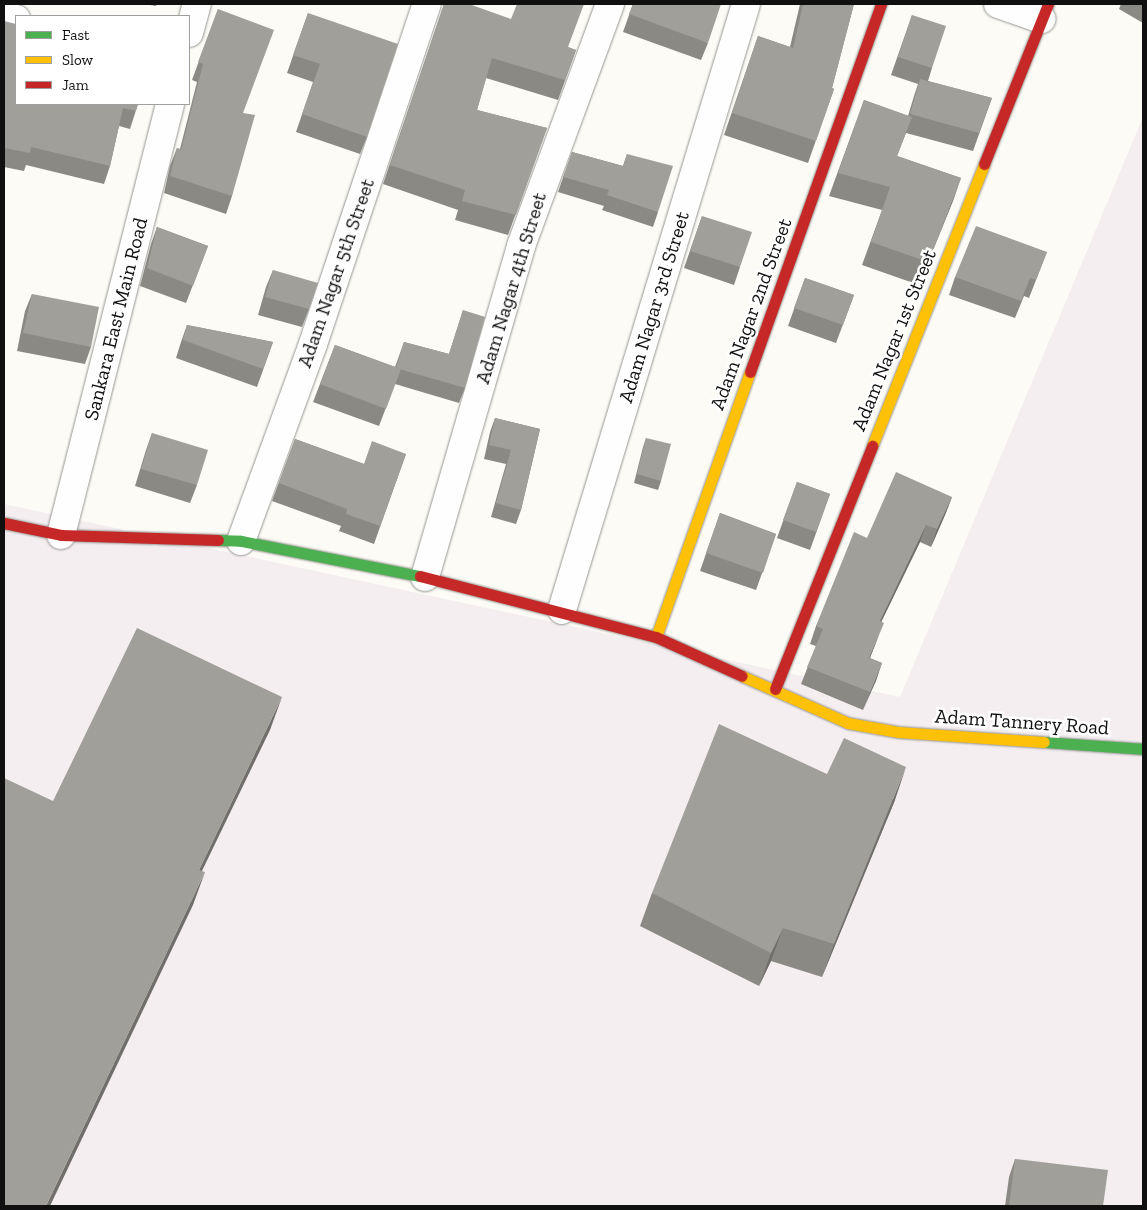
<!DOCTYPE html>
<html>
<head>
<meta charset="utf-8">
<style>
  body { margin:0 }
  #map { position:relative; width:1147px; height:1210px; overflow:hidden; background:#fcfbf5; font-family:"Zilla Slab",serif }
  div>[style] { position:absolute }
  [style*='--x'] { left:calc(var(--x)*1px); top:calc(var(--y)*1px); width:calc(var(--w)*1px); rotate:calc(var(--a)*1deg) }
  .industrial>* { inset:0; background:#f4eef1 }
  .roads { filter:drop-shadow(0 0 1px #969693) drop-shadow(0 0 1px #969693) }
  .street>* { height:28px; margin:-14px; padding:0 14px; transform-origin:14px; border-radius:14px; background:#fffefe }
  .fast>* { height:11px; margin:-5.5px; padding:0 5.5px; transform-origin:5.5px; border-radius:5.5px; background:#4caf50 }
  .slow>* { height:11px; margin:-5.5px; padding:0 5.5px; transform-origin:5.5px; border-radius:5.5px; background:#ffc107 }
  .jam>* { height:11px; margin:-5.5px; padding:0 5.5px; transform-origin:5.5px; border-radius:5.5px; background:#c62828 }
  .wall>* { inset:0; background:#8a8984 }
  .shaded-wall>* { inset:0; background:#706f6c }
  .building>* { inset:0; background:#a09f9a }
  span { translate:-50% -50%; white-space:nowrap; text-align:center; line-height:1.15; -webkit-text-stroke:5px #fff; paint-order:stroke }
  .street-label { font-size:20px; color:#101010 }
  .frame { position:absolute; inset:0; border:5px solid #101010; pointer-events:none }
  .legend { position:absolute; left:15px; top:15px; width:175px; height:90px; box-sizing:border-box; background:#fff; border:1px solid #9f9f9f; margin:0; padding:6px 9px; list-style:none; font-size:15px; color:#101010 }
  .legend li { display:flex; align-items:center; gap:10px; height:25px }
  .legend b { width:25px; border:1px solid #9f9f9f }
</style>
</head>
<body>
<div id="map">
  <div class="industrial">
    <div style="clip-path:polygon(1143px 117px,1143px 1206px,4px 1206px,4px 504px,900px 697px)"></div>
  </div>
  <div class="roads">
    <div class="street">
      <div style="--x:998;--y:4;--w:46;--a:19.2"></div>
      <div style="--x:4;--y:15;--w:13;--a:18"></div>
      <div style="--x:189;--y:33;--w:30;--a:-75"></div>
      <div style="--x:61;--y:535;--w:445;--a:-75.8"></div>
      <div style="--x:241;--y:541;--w:210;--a:-69.9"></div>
      <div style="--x:313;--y:344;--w:359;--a:-71.5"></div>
      <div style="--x:425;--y:577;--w:345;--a:-73.8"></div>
      <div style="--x:521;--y:246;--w:258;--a:-69.8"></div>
      <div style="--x:562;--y:610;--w:633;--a:-73.11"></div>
    </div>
    <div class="fast">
      <div style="--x:218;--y:540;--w:23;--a:2"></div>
      <div style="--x:241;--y:541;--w:182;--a:11.1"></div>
      <div style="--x:1044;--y:742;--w:99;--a:4"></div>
    </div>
    <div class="slow">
      <div style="--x:872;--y:446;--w:303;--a:-68.3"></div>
      <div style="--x:656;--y:637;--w:281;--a:-70.5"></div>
      <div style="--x:742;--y:676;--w:116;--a:23.9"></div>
      <div style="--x:848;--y:723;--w:51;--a:10.2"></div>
      <div style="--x:898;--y:732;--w:146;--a:3.9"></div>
    </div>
    <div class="jam">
      <div style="--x:984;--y:164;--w:172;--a:-68.2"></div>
      <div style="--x:750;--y:372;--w:391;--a:-70.4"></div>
      <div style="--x:4;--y:523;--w:58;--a:11.9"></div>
      <div style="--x:61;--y:535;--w:157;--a:1.8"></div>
      <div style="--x:420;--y:576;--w:244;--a:14.5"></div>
      <div style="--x:656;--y:637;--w:94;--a:24.4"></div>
      <div style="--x:775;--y:689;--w:262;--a:-68.2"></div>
    </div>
  </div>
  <div class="wall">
    <div style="clip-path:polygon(144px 4px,157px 4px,156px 6px)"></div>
    <div style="clip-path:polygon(444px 4px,576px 50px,558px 100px,486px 78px,477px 110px,547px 128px,508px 235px,455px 220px,458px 210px,383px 184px)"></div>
    <div style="clip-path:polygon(633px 4px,708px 43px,701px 60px,623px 32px)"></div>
    <div style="clip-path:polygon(800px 4px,854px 4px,832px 88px,834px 89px,808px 163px,724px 135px,758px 36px,790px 47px)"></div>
    <div style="clip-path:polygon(1121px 4px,1143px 4px,1143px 23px,1119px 9px)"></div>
    <div style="clip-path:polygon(218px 9px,243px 113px,232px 196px,226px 214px,164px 193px,170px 166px,177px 148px,180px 149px,197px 82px,192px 80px)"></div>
    <div style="clip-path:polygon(308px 13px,367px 137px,360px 154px,296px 132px,313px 82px,287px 73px)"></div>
    <div style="clip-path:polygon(912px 15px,932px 68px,928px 81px,992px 98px,973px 151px,906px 133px,897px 156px,961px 178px,919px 285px,862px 265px,882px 210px,829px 196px,864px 100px,908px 116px,914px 96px,918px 84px,891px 75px)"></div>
    <div style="clip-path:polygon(4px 21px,138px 104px,130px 129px,119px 126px,110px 166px,104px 184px,26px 165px,24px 171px,4px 167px)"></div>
    <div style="clip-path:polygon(572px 152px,623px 166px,627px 154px,658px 212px,653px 227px,602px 210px,604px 206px,558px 192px)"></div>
    <div style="clip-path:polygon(702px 216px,740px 267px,734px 285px,684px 268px)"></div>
    <div style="clip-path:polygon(157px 227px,208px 246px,186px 303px,140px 286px,151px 244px)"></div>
    <div style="clip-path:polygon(1047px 252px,1029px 298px,1024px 296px,1015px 318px,949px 295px,955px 277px)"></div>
    <div style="clip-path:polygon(273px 270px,309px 309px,302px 327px,258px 315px,266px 287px)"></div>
    <div style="clip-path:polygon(805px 278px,854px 295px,836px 343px,788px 326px)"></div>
    <div style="clip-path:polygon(32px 294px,91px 347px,85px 364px,17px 351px,25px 311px)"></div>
    <div style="clip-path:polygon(463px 310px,465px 388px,459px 403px,395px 384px,379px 426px,313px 402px,335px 345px,395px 367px,404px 342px,449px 354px)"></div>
    <div style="clip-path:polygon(187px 325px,273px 342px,257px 387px,176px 358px,181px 342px)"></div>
    <div style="clip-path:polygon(495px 418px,540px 429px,521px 510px,516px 524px,491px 517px,506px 464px,484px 459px,490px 432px)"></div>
    <div style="clip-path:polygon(152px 433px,197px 485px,190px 503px,135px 486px,146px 450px)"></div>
    <div style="clip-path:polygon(646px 438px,661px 481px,658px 490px,634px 483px,643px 447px)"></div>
    <div style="clip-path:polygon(295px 439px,364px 464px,406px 454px,374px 544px,339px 531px,341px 526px,272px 501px)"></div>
    <div style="clip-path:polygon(797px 482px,830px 494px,810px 550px,777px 538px)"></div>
    <div style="clip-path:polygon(952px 497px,945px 515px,931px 547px,920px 542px,881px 622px,877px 640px,870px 658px,882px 663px,863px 710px,801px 684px,816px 646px,810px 644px,816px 626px,867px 538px)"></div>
    <div style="clip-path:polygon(720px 513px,776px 534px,756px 590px,700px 571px)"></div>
    <div style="clip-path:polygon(827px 774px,895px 800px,822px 977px,771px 961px,759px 986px,640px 926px,652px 893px)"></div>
    <div style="clip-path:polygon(1015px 1159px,1103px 1206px,1005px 1206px,1009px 1177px)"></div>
  </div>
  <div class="shaded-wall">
    <div style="clip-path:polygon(961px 178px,953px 201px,919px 285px,928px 262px)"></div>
    <div style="clip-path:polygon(952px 497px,945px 515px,931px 547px,937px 529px)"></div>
    <div style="clip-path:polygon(926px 525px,920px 542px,873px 639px,880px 621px)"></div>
    <div style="clip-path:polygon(884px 623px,877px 640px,863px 675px,869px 658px)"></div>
    <div style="clip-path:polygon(882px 663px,876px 681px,863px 710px,870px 692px)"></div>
    <div style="clip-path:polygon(282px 697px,270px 730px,187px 902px,199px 870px)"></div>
    <div style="clip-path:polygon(906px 767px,895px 800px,822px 977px,834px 944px)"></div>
    <div style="clip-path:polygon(205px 872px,193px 905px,50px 1206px,46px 1206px)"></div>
    <div style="clip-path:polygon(783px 928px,771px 961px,759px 986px,771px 953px)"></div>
  </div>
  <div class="building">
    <div style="clip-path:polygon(444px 4px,469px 4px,511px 19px,517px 4px,584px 4px,568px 47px,576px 50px,565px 80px,492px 58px,477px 110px,547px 128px,516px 215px,462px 201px,465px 190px,390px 165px)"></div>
    <div style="clip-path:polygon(633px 4px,721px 4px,708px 43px,629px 14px)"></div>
    <div style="clip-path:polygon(803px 4px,854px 4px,832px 88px,834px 89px,816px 141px,732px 113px,758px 36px,793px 48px)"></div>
    <div style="clip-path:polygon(218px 9px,274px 30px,243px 113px,255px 115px,232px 196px,170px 176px,177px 148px,181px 150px,203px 64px,198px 62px)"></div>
    <div style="clip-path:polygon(308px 13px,398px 44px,367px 137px,302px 114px,320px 64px,293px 55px)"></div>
    <div style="clip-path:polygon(912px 15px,946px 26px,932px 68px,898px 57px)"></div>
    <div style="clip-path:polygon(4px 21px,16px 24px,16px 104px,138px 104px,136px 111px,123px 108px,110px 166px,31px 147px,30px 153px,4px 148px)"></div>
    <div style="clip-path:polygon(920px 79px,992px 98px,979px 133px,910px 114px)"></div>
    <div style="clip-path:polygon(864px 100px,912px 117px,897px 156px,961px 178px,928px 262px,871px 242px,890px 187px,838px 173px)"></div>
    <div style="clip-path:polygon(572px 152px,623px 166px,627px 154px,673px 166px,658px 212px,607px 195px,609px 190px,563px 177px)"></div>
    <div style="clip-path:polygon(702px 216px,752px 232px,740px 267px,690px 251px)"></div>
    <div style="clip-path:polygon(976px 226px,1047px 252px,1036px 280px,1030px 278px,1021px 301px,955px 277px)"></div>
    <div style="clip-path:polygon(157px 227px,208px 246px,193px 286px,147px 268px)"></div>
    <div style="clip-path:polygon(273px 270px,318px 283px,309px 309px,265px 297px)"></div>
    <div style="clip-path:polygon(805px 278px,854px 295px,843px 325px,794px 308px)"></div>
    <div style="clip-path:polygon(32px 294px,99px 307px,91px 347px,23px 333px)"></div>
    <div style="clip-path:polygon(463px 310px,485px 317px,465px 388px,396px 368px,404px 342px,449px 354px)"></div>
    <div style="clip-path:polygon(187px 325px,273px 342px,263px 369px,183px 340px)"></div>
    <div style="clip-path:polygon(335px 345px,401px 369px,386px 409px,320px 384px)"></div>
    <div style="clip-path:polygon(495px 418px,540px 429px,521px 510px,496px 503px,511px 450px,489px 445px)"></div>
    <div style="clip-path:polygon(152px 433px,208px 450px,197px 485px,141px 469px)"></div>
    <div style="clip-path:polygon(646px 438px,671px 444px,661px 481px,637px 474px)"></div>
    <div style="clip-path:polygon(295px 439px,364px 464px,372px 441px,406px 454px,380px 526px,346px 514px,347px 509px,279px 483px)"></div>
    <div style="clip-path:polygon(896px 472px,952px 497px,937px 529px,926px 525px,880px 621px,884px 623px,869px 658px,882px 663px,870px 692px,807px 667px,823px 629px,816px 626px,854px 532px,867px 538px)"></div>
    <div style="clip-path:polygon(797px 482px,830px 494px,816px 532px,783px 520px)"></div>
    <div style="clip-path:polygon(720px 513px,776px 534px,763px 573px,706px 553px)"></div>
    <div style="clip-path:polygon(137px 628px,282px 697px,199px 870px,205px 872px,46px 1206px,4px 1206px,4px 778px,53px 801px)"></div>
    <div style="clip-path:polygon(719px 724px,827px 774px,844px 738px,906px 767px,834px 944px,783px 928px,771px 953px,652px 893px)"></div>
    <div style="clip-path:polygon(1015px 1159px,1108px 1170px,1103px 1206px,1009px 1206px)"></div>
  </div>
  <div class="street-label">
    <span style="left:336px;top:273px;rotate:-71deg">Adam Nagar 5th Street</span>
    <span style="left:511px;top:288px;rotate:-73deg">Adam Nagar 4th Street</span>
    <span style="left:654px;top:307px;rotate:-73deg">Adam Nagar 3rd Street</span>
    <span style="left:751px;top:314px;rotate:-70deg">Adam Nagar 2nd Street</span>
    <span style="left:116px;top:319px;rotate:-76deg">Sankara East Main Road</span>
    <span style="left:894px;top:340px;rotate:-68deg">Adam Nagar 1st Street</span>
    <span style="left:1022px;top:722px;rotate:4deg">Adam Tannery Road</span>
  </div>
  <div class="frame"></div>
  <ul class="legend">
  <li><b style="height:6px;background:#4caf50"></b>Fast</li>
  <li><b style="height:6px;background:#ffc107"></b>Slow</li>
  <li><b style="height:6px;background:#c62828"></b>Jam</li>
  </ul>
</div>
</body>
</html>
